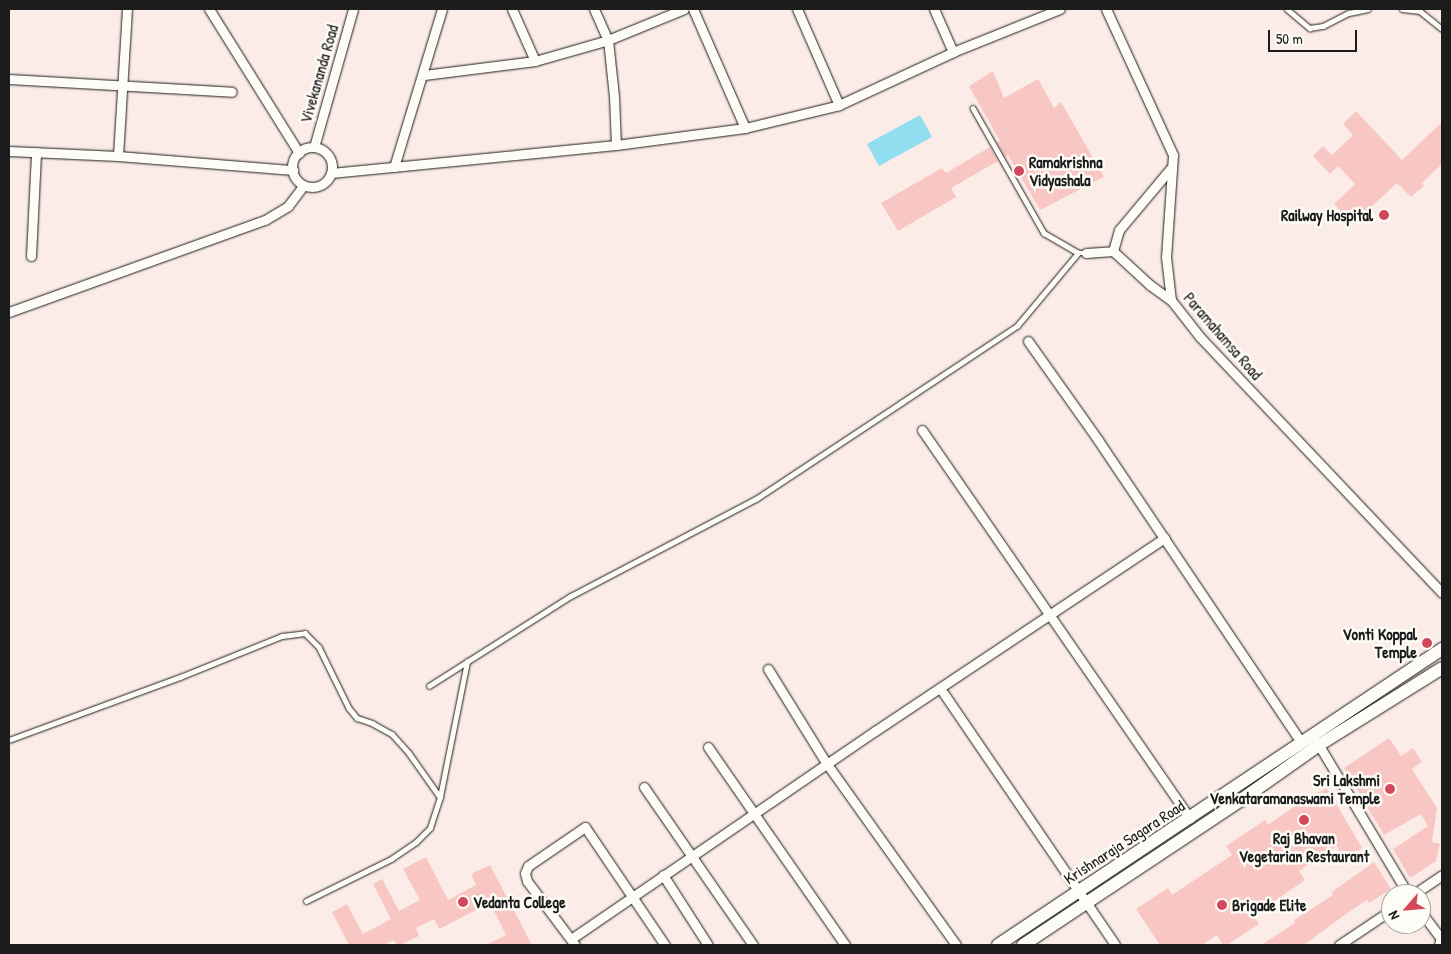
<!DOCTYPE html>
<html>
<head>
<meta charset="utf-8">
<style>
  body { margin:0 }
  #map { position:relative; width:1451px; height:954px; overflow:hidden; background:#fcece7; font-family:"Patrick Hand",sans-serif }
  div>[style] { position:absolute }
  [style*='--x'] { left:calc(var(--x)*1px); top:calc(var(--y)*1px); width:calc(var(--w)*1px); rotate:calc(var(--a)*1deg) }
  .water>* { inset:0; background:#90deef }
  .building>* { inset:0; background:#f8c7c3 }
  .roads { filter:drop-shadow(0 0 1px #1c1c1c) drop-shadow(0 0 1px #1c1c1c) }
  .service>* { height:4.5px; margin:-2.25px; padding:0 2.25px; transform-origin:2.25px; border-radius:2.25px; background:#fdfcf7 }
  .minor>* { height:9px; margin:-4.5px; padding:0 4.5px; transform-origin:4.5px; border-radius:4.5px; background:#fdfcf7 }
  .minor>.ring { margin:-4.5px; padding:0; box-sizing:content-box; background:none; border:9px solid #fdfcf7; border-radius:50% }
  .secondary>* { height:12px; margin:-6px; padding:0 6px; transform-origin:6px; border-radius:6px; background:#fdfcf7 }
  .dots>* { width:14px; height:14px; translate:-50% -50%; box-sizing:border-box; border:2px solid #fdfcf7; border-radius:50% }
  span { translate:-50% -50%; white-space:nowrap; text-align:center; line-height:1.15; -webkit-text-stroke:5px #fdfcf7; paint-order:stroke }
  .street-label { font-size:16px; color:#1c1c1c }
  .poi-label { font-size:16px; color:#1c1c1c; font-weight:700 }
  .left { translate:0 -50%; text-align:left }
  .right { translate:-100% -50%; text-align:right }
  .frame { position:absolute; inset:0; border:10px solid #1c1c1c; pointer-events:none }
  .north { position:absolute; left:1381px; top:884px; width:50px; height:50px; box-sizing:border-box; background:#fdfcf7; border:1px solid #a3a29f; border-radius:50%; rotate:243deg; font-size:14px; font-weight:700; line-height:20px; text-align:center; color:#1c1c1c }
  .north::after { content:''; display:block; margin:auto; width:18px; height:22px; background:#d1495b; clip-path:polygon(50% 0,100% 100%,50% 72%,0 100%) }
  .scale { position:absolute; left:1268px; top:30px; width:89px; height:22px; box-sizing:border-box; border:2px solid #1c1c1c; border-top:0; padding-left:6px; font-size:15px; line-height:18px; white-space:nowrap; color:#1c1c1c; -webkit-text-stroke:4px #fdfcf7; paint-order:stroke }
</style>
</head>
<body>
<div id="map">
  <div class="water">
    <div style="clip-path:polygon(920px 115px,932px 137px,879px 166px,867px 144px)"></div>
  </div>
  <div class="building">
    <div style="clip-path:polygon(993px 71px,1004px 98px,1038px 79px,1054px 108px,1061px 102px,1104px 177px,1040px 210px,1008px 155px,1005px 157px,997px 143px,1000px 141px,969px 86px)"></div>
    <div style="clip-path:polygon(1356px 111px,1402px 160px,1442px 122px,1442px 164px,1422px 183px,1424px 186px,1411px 197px,1397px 183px,1353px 224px,1334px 204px,1355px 184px,1338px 166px,1330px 174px,1313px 156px,1323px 146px,1332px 155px,1353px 135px,1343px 124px)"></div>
    <div style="clip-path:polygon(990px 147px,998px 161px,951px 188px,956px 197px,898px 231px,881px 203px,942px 168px,946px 173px)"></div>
    <div style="clip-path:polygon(1389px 738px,1401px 756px,1413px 748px,1422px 762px,1412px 769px,1437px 808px,1432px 842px,1440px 844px,1436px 861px,1410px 878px,1393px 849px,1428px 826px,1421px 814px,1384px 835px,1344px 768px)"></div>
    <div style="clip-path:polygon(1327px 788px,1362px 848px,1344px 859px,1337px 846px,1299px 871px,1305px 880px,1253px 916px,1259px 924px,1227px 945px,1223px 945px,1217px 935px,1202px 945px,1160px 945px,1136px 909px,1168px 888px,1172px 895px,1232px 855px,1226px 846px,1265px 820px,1268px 825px,1302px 801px)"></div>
    <div style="clip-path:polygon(426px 857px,448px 900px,476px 885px,471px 874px,490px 865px,532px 945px,486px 945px,506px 935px,490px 903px,439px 929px,434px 919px,416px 928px,419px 936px,400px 945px,397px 945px,394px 940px,384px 945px,349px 945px,332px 912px,347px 904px,363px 934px,391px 919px,373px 884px,382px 879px,399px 911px,420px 900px,403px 869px)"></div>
    <div style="clip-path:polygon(1374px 862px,1391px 889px,1369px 903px,1367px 900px,1346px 914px,1304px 945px,1261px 945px,1295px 923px,1294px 920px,1333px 895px,1332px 892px)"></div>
  </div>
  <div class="roads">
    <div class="service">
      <div style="--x:1287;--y:9;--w:30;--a:40"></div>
      <div style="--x:1310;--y:28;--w:13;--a:-9"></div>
      <div style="--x:1323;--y:26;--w:29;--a:-27"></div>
      <div style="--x:1349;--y:13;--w:19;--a:-12"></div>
      <div style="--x:1402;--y:9;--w:18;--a:6"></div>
      <div style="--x:1420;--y:11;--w:28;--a:39"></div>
      <div style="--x:973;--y:108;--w:144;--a:60.4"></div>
      <div style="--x:1044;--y:233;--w:39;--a:30"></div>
      <div style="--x:429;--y:686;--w:168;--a:-32.4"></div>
      <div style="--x:571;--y:596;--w:209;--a:-27.7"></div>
      <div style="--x:756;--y:499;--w:174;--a:-33.5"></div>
      <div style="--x:901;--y:403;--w:139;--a:-33.6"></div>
      <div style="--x:1017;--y:326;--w:95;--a:-50.1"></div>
      <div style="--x:1078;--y:253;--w:8;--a:0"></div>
      <div style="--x:9;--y:740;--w:182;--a:-20.2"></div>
      <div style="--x:180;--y:677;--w:110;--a:-21.9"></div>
      <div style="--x:282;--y:636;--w:23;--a:-7"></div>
      <div style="--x:305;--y:633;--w:20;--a:45"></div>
      <div style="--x:319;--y:647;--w:68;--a:63.8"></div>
      <div style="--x:349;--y:708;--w:13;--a:51"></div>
      <div style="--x:357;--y:718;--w:16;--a:18"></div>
      <div style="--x:372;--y:723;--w:23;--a:29"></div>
      <div style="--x:392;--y:734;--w:25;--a:48"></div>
      <div style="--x:409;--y:753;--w:54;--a:54.8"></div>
      <div style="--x:306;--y:901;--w:95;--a:-26.3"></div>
      <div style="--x:391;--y:859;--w:30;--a:-34"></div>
      <div style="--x:416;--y:842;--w:20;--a:-45"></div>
      <div style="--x:430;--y:828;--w:33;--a:-72"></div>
      <div style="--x:440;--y:797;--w:138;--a:-78.7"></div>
    </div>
    <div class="minor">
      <div style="--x:209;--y:9;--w:170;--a:58"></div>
      <div style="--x:512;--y:9;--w:57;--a:66.1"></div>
      <div style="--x:594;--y:9;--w:34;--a:66"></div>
      <div style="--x:608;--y:40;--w:56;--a:83.9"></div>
      <div style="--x:614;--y:96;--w:49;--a:87.7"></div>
      <div style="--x:693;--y:9;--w:130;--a:66.4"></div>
      <div style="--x:797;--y:9;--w:105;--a:66.4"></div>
      <div style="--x:934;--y:9;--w:47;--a:66.2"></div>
      <div style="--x:1106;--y:9;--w:161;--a:65.3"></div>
      <div style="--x:1173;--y:155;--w:102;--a:93.9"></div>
      <div style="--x:1166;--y:257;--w:43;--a:83.4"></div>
      <div style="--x:1171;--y:300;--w:47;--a:51.9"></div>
      <div style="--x:1200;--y:337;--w:352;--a:46.6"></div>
      <div style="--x:424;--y:75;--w:112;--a:-7.2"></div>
      <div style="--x:535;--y:61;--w:76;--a:-16"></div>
      <div style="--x:608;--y:40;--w:82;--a:-22.2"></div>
      <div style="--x:9;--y:79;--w:223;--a:3.3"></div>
      <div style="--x:314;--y:147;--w:143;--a:-74.2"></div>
      <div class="ring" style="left:292px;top:147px;width:31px;height:31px"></div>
      <div style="--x:9;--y:151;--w:109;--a:2.6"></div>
      <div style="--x:118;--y:156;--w:176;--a:4.6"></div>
      <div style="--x:118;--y:156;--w:147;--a:-86.5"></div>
      <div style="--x:394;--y:167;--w:165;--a:-73.1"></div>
      <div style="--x:1171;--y:168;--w:81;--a:130"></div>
      <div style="--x:1119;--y:230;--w:22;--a:106"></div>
      <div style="--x:1113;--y:251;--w:50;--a:42.6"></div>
      <div style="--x:1150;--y:285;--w:26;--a:36"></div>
      <div style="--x:331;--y:173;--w:286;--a:-5.6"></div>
      <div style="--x:616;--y:145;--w:130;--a:-7.5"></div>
      <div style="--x:745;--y:128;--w:97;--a:-13.7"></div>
      <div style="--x:839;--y:105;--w:126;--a:-24.9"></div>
      <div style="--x:953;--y:52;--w:115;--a:-21.9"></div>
      <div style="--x:1086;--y:253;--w:27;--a:-4"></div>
      <div style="--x:31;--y:256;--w:104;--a:-87.2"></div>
      <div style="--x:9;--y:312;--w:272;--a:-19.8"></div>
      <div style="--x:265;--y:220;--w:27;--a:-31"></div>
      <div style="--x:288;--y:206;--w:26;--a:-53"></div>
      <div style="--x:1028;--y:341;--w:121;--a:54.7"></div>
      <div style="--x:1098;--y:440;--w:364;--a:56.1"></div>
      <div style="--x:922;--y:430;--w:472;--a:55.4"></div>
      <div style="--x:768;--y:669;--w:112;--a:58.2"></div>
      <div style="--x:827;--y:764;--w:222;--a:54.5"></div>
      <div style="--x:940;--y:688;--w:311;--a:55.7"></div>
      <div style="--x:1317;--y:742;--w:177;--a:59.1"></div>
      <div style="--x:708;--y:747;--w:241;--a:55.3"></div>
      <div style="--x:644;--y:787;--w:192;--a:55.4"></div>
      <div style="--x:663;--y:875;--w:83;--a:57.3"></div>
      <div style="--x:1414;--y:894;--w:34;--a:-34"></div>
      <div style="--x:1421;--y:912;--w:35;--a:53"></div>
      <div style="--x:571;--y:939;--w:368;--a:-34.4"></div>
      <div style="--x:875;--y:731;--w:348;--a:-33.7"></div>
      <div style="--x:575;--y:945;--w:80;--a:-126.9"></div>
      <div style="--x:527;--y:881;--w:8;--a:-104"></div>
      <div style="--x:525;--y:873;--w:8;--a:-67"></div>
      <div style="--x:528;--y:866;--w:69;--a:-34.4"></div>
      <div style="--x:585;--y:827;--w:143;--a:55.9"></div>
      <div style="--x:1339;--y:945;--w:63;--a:-33.9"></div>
    </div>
    <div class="secondary">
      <div style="--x:998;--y:945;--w:534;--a:-33.69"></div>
      <div style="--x:1023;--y:945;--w:262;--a:-33.6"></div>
      <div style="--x:1241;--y:800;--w:95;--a:-35.2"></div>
      <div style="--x:1319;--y:745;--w:145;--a:-32"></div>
      <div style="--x:1441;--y:945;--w:3;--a:-72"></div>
    </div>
  </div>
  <div class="dots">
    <div style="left:1019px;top:171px;background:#d1495b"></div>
    <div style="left:1384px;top:215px;background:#d1495b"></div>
    <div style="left:1427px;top:643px;background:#d1495b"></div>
    <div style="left:1390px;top:789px;background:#d1495b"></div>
    <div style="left:1304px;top:820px;background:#d1495b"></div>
    <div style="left:463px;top:902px;background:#d1495b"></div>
    <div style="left:1222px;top:905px;background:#d1495b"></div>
  </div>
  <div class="street-label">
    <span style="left:319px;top:74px;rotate:-74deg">Vivekananda Road</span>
    <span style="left:1223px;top:336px;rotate:49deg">Paramahamsa Road</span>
    <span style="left:1124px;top:842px;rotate:-33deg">Krishnaraja Sagara Road</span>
  </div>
  <div class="poi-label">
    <span class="left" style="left:1029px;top:171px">Ramakrishna<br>Vidyashala</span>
    <span class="right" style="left:1373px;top:215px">Railway Hospital</span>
    <span class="right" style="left:1417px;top:643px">Vonti Koppal<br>Temple</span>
    <span class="right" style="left:1380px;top:789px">Sri Lakshmi<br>Venkataramanaswami Temple</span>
    <span style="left:1304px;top:847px">Raj Bhavan<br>Vegetarian Restaurant</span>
    <span class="left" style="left:473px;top:902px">Vedanta College</span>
    <span class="left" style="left:1232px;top:905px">Brigade Elite</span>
  </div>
  <div class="frame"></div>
  <div class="north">N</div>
  <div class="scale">50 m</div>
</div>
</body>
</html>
